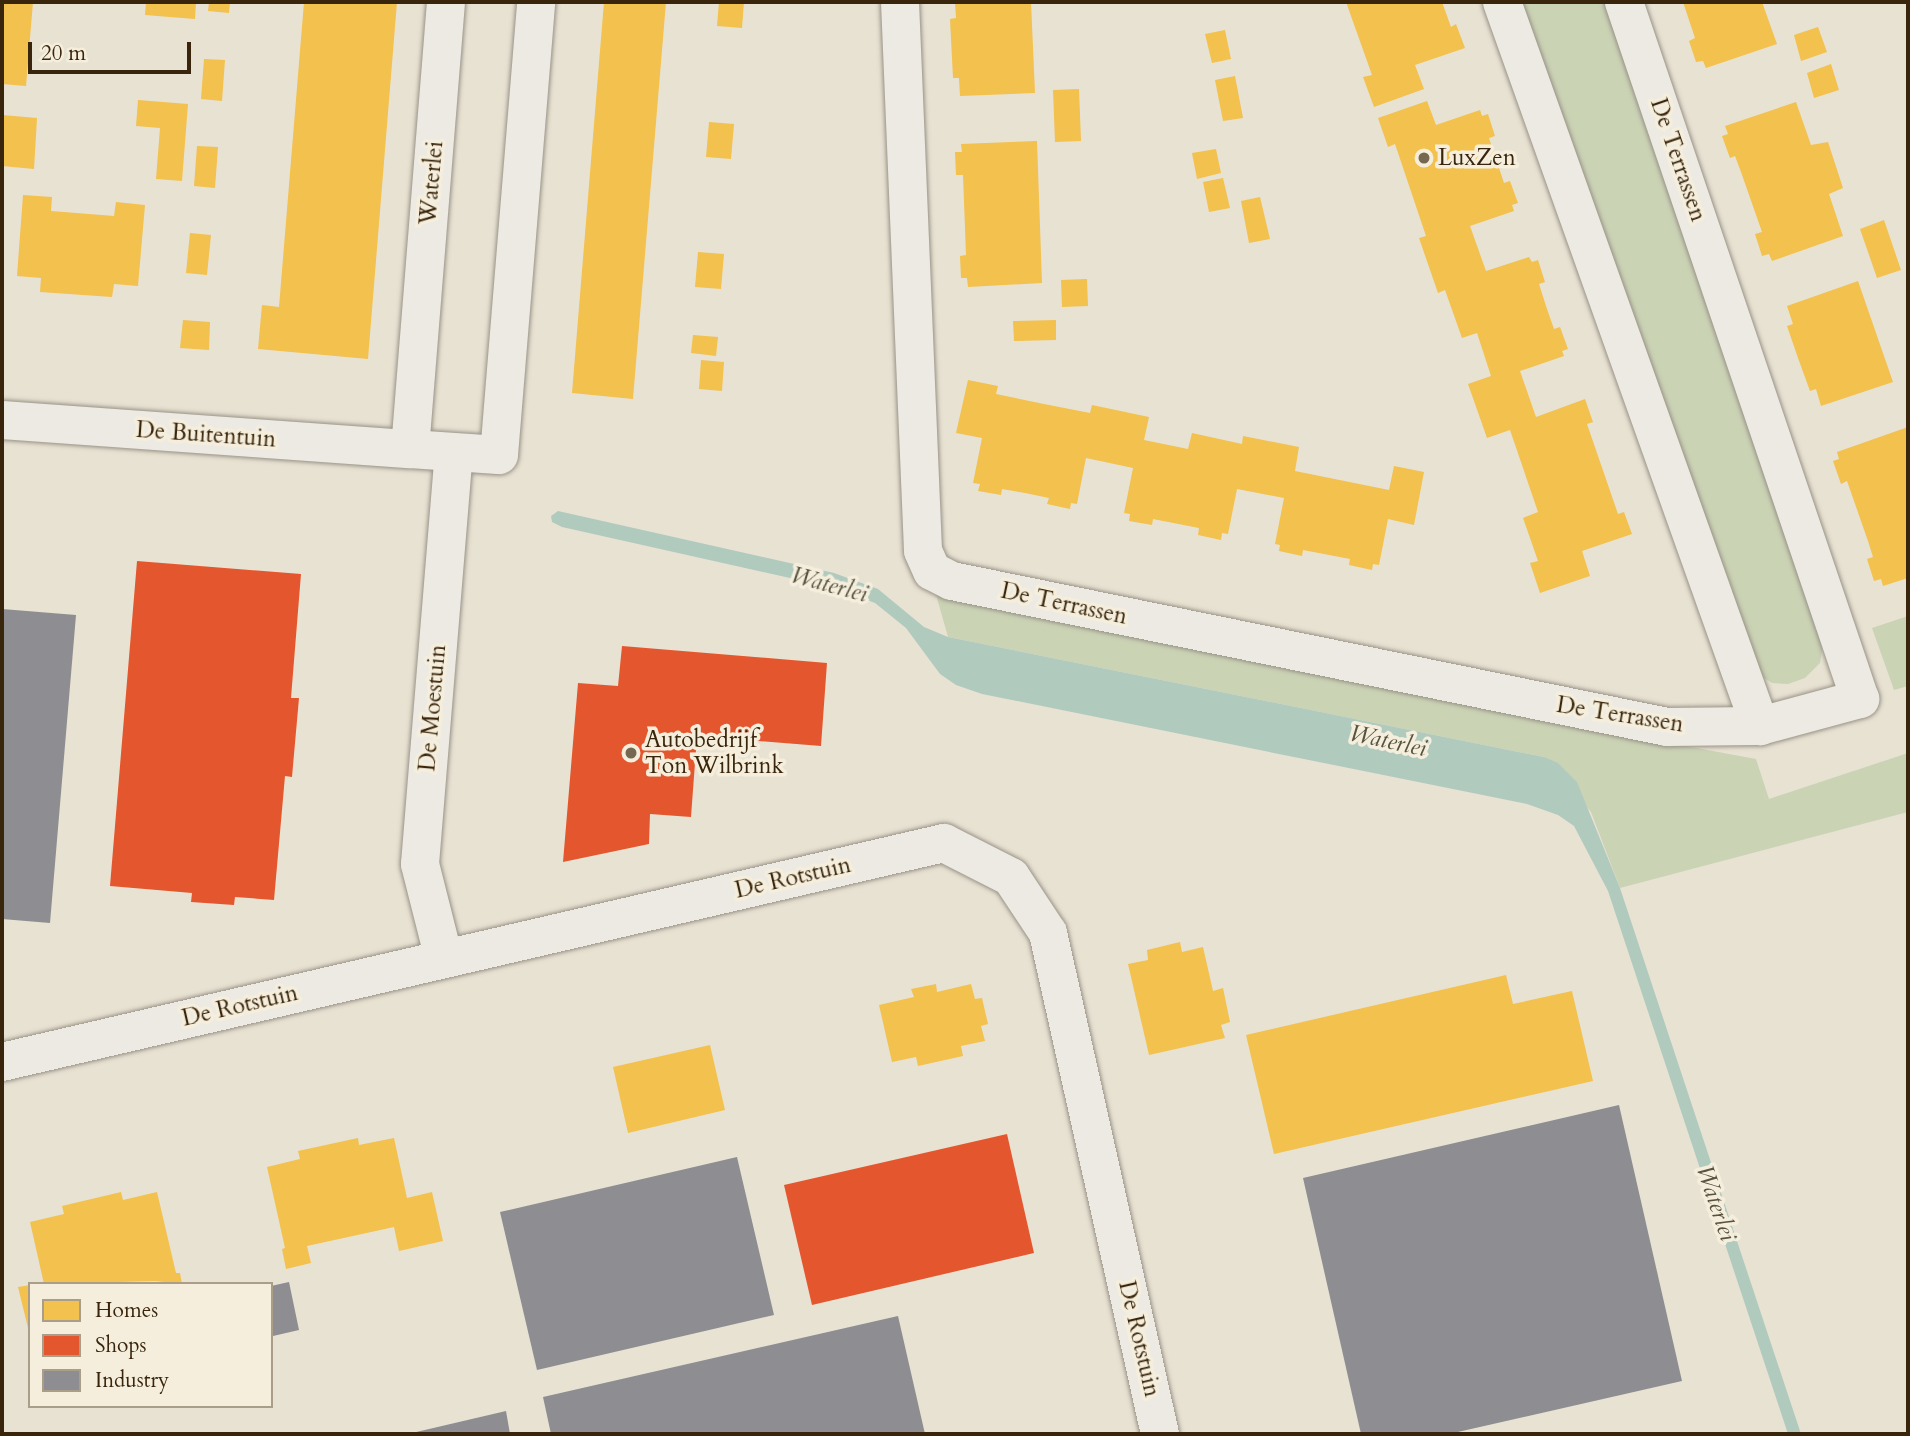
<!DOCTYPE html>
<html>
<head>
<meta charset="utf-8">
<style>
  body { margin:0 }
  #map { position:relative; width:1910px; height:1436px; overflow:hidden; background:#e8e2d3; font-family:Cardo,serif }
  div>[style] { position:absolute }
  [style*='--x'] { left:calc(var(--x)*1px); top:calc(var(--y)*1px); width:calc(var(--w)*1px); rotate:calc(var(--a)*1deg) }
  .green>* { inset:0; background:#cbd3b5 }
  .water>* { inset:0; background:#b1cabe }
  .homes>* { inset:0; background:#f2c14e }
  .shops>* { inset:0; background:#e4572e }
  .industry>* { inset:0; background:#8d8d92 }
  .roads { filter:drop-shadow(0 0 2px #999387) drop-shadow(0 0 2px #999387) }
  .minor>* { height:38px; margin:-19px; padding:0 19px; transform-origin:19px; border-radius:19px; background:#eceae2 }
  .dots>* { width:19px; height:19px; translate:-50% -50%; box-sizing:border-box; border:4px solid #f5eedd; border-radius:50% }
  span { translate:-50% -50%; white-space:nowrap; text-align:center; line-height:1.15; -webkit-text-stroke:7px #f5eedd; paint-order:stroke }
  .poi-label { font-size:23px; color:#39250b }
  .left { translate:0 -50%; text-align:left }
  .street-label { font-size:23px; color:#39250b }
  .water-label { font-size:24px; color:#56533e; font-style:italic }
  .frame { position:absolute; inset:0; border:4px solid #39250b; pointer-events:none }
  .legend { position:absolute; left:28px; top:1282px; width:245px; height:126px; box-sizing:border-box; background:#f5eedd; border:2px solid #aa9e89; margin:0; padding:9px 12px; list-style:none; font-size:21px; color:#39250b }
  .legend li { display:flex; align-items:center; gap:14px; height:35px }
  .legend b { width:35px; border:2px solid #aa9e89 }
  .scale { position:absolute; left:28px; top:42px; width:163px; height:32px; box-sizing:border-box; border:4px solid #39250b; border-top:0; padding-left:9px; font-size:21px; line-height:24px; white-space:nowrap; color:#39250b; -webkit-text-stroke:5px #f5eedd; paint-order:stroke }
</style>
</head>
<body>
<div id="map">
  <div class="green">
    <div style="clip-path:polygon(1520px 2px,1608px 2px,1823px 645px,1820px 663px,1805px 678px,1788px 684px,1772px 683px,1761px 676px)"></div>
    <div style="clip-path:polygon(933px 584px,1610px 732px,1756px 759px,1769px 799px,1908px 753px,1908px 812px,1620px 888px,1591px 812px,1544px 757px,948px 637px)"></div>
    <div style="clip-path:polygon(1908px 616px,1908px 686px,1894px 690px,1872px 628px)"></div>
  </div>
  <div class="water">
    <div style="clip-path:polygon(558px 511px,834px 573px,878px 589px,924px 627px,948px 637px,1544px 757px,1558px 763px,1577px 782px,1620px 888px,1801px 1434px,1788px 1434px,1608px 891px,1574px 826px,1558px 815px,1527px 804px,982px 694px,956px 685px,940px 674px,906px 628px,875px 603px,835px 588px,562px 527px,552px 522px,551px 516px)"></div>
  </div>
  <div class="homes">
    <div style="clip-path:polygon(2px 2px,33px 2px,26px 86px,2px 84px)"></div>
    <div style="clip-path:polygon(146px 2px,196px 2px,195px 19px,145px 15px)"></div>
    <div style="clip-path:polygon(209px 2px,230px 2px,229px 13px,208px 11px)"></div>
    <div style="clip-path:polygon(304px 2px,397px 2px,368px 359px,258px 349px,262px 305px,279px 307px)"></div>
    <div style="clip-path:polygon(604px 2px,666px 2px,633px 399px,572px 393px)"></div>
    <div style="clip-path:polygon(719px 2px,744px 2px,742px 28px,717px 26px)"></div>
    <div style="clip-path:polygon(955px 2px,1031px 2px,1035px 93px,960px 96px,959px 78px,953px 78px,950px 19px,956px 18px)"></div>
    <div style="clip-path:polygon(1346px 2px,1442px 2px,1451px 27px,1456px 24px,1465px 48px,1415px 65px,1424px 89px,1374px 107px,1363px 77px,1372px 75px)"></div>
    <div style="clip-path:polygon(1683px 2px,1762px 2px,1777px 44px,1706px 68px,1703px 61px,1696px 62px,1689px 41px,1695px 38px)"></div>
    <div style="clip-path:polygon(1818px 27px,1827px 52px,1801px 61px,1794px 35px)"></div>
    <div style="clip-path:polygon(1225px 30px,1231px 59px,1212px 63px,1205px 34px)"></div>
    <div style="clip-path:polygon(204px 59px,225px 60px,222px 101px,201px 99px)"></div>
    <div style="clip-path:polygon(1831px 64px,1839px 90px,1814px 98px,1807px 73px)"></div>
    <div style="clip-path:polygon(1235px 76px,1243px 118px,1223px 121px,1215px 80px)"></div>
    <div style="clip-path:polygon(1079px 89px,1081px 141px,1055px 142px,1053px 90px)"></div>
    <div style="clip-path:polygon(138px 100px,188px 104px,182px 181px,156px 179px,160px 128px,136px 126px)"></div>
    <div style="clip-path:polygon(1427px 101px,1436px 125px,1480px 110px,1482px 116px,1488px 114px,1495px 136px,1489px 138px,1504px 183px,1510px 181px,1518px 203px,1512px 205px,1514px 211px,1470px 226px,1486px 271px,1529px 257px,1532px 262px,1538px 260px,1545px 282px,1539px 284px,1546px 306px,1554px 329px,1560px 327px,1568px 349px,1562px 351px,1564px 356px,1520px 371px,1536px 417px,1585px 399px,1593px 422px,1587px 424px,1618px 514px,1624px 512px,1632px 534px,1582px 551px,1590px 576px,1540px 593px,1530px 563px,1538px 561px,1523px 518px,1538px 512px,1510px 430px,1487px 438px,1468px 384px,1491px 376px,1477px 333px,1462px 338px,1445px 290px,1438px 293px,1419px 238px,1426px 236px,1395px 144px,1388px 147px,1378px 118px)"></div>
    <div style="clip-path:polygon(1796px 102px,1811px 145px,1828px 142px,1843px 188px,1829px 194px,1843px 236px,1772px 261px,1769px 254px,1762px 256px,1755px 234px,1762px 232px,1741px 172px,1735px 156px,1730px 158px,1722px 136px,1728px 134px,1725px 126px)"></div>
    <div style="clip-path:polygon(2px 115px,37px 118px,34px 169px,2px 166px)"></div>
    <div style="clip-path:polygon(709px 122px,734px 124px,731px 159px,706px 157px)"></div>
    <div style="clip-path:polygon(1037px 141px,1042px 283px,968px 287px,967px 278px,961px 278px,960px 256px,966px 255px,963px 175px,956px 175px,955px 152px,962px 152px,961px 144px)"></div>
    <div style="clip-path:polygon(197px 146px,218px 147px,215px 188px,194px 186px)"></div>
    <div style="clip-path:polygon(1216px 149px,1221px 173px,1197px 179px,1192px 153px)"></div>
    <div style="clip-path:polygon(1223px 178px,1230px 208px,1209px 212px,1203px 182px)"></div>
    <div style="clip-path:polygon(23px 195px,52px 197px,51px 211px,114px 216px,116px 202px,145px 205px,138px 286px,114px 284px,112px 297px,40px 292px,41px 278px,17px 276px)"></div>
    <div style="clip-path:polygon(1260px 197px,1270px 239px,1249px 243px,1241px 201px)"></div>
    <div style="clip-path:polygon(1884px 220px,1901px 270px,1877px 278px,1860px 229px)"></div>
    <div style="clip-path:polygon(190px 233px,211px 235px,207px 275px,186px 273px)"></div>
    <div style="clip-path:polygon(698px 252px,724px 254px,721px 289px,695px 287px)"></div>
    <div style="clip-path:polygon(1087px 279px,1088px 306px,1062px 307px,1061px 280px)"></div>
    <div style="clip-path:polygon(1858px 281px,1893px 382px,1821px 406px,1816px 389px,1810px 391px,1798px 358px,1787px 326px,1793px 324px,1787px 306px)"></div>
    <div style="clip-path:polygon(183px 320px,210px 322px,209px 350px,180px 348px)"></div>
    <div style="clip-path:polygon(1056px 320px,1056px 340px,1014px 341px,1013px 321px)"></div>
    <div style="clip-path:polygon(693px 335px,718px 337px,716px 356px,691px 353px)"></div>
    <div style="clip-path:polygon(701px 360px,724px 362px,722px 391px,699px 389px)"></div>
    <div style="clip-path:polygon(968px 380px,998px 386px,996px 394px,1044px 404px,1090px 413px,1092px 405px,1149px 417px,1144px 440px,1188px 449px,1192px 433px,1242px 444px,1243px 436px,1299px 447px,1295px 471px,1389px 490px,1394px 466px,1424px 472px,1414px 525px,1388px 519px,1379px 565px,1373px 564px,1372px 570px,1349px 565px,1350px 559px,1303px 550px,1302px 556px,1279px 551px,1280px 545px,1275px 544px,1284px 498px,1237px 489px,1228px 534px,1222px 533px,1221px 540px,1198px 535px,1199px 528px,1153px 519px,1152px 525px,1129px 521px,1130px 514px,1124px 513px,1133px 468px,1086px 458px,1077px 504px,1071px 503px,1070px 509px,1047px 504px,1049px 498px,1025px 493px,1002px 489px,1001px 495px,978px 491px,980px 484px,973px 483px,982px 438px,956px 433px)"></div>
    <div style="clip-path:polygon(1908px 427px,1908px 578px,1883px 586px,1881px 579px,1874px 581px,1867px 559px,1873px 557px,1868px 541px,1847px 481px,1841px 484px,1833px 461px,1839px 459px,1837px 452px)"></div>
    <div style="clip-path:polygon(1180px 942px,1182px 952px,1203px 947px,1213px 991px,1223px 988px,1230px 1022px,1221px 1025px,1225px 1038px,1149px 1055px,1128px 964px,1148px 960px,1147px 950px)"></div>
    <div style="clip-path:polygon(1506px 975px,1513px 1004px,1572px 991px,1593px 1081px,1274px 1154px,1246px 1035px)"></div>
    <div style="clip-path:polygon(936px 984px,937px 992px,971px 984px,975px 999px,982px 998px,988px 1024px,981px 1026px,985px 1041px,961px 1046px,963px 1056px,918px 1066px,916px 1057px,892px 1062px,879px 1005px,914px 997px,911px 989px)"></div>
    <div style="clip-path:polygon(710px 1045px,725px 1110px,628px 1133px,613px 1067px)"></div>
    <div style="clip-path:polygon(358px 1138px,359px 1145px,394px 1138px,407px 1198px,432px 1192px,443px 1241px,399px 1251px,394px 1227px,307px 1246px,311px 1263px,286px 1269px,282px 1249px,285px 1248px,267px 1167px,300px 1159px,298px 1151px)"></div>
    <div style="clip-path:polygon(121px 1192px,123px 1200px,157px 1192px,176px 1273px,180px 1273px,182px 1284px,155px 1281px,44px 1284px,30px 1222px,64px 1214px,62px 1206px)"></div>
    <div style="clip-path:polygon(30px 1285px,30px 1332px,29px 1332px,18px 1287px)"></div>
  </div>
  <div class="shops">
    <div style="clip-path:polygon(137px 561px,301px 574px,291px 698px,299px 698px,292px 777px,285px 776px,274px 900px,235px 897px,234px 905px,191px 902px,192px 893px,110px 886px)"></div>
    <div style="clip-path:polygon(622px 646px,827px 663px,821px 746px,697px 736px,691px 817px,650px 814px,649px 844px,563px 862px,578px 683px,618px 686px)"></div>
    <div style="clip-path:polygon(1007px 1134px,1034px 1253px,812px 1305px,784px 1185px)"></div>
  </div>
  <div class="industry">
    <div style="clip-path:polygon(2px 609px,76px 615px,50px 923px,2px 919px)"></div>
    <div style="clip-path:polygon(1619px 1105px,1682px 1381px,1449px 1434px,1361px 1434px,1303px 1178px)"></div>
    <div style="clip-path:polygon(737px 1157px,774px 1315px,537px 1370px,500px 1212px)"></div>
    <div style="clip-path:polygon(289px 1282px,299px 1330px,273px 1336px,271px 1286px)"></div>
    <div style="clip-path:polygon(898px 1316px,925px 1434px,551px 1434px,543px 1397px)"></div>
    <div style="clip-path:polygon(506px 1411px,510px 1434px,412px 1434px,412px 1433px)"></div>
  </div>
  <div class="roads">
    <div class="minor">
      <div style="--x:446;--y:2;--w:448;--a:94.6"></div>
      <div style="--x:410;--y:449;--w:89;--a:3.9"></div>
      <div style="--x:499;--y:455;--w:455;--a:-85.3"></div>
      <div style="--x:900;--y:2;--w:549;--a:87.6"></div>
      <div style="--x:923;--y:551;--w:22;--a:66"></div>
      <div style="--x:932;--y:571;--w:22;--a:27"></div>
      <div style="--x:952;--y:581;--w:730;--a:11.54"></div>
      <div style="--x:1667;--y:727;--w:93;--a:-0.6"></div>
      <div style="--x:1502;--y:2;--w:769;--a:70.39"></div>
      <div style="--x:1760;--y:726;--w:104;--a:-15.1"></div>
      <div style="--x:1860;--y:699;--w:736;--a:-108.71"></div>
      <div style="--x:2;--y:420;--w:409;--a:4.1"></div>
      <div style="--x:444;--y:959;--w:98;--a:-104.2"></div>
      <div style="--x:420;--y:864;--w:411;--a:-85.3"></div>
      <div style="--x:2;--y:1062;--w:967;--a:-13.09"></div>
      <div style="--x:944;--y:843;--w:75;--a:26.9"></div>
      <div style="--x:1011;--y:877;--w:67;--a:56.5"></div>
      <div style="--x:1048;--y:933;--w:513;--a:77.4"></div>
    </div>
  </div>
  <div class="dots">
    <div style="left:1424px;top:158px;background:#766751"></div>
    <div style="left:631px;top:753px;background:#766751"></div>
  </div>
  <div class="poi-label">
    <span class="left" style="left:1438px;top:158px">LuxZen</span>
    <span class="left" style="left:645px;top:753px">Autobedrijf<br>Ton Wilbrink</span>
  </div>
  <div class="street-label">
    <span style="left:1678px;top:160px;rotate:71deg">De Terrassen</span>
    <span style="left:432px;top:183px;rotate:-85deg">Waterlei</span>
    <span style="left:206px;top:435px;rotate:4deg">De Buitentuin</span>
    <span style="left:1064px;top:604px;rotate:12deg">De Terrassen</span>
    <span style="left:433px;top:708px;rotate:-85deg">De Moestuin</span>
    <span style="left:1620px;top:715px;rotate:9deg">De Terrassen</span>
    <span style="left:793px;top:878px;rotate:-13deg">De Rotstuin</span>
    <span style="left:240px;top:1006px;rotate:-13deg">De Rotstuin</span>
    <span style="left:1139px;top:1339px;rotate:77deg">De Rotstuin</span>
  </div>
  <div class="water-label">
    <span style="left:829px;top:585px;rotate:15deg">Waterlei</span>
    <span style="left:1388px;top:741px;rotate:12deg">Waterlei</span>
    <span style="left:1716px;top:1203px;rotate:71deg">Waterlei</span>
  </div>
  <div class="frame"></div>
  <ul class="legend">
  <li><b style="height:19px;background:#f2c14e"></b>Homes</li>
  <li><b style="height:19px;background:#e4572e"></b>Shops</li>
  <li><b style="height:19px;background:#8d8d92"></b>Industry</li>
  </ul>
  <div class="scale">20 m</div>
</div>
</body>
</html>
